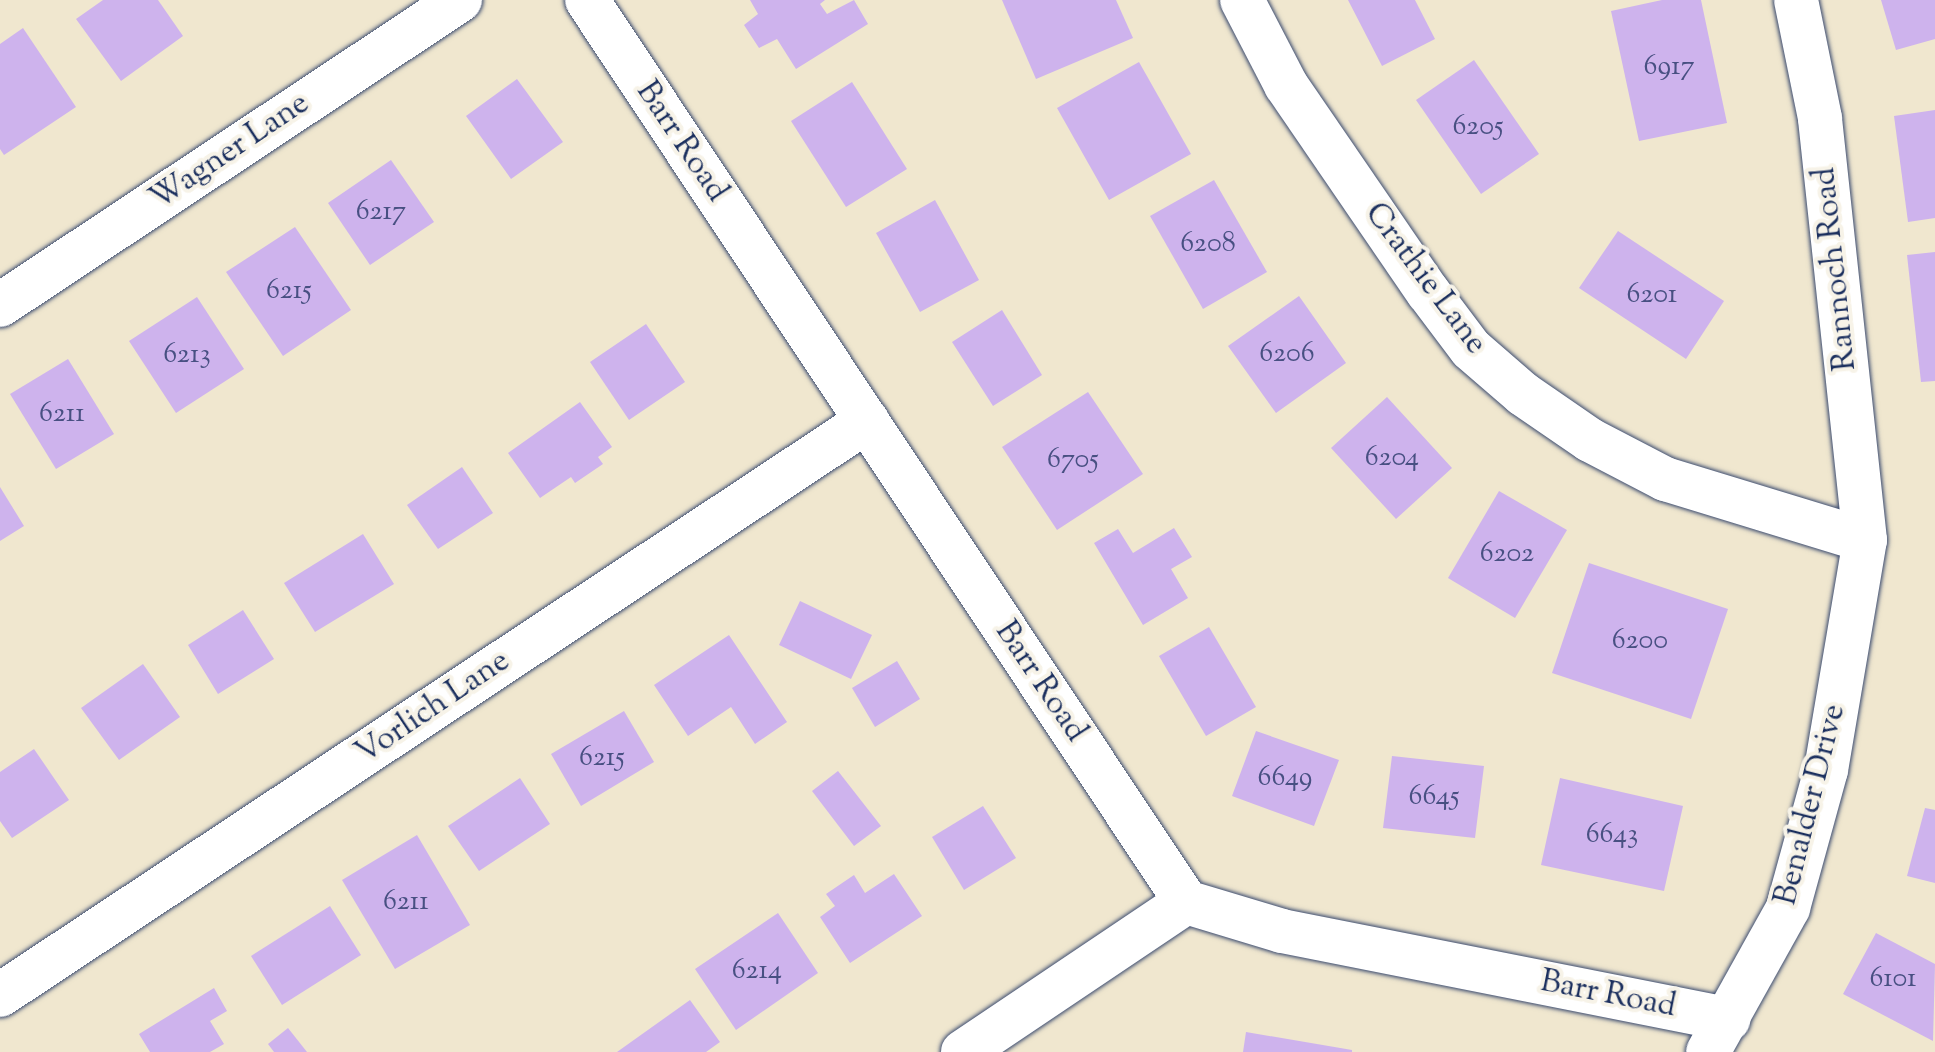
<!DOCTYPE html>
<html>
<head>
<meta charset="utf-8">
<style>
  body { margin:0 }
  #map { position:relative; width:1935px; height:1052px; overflow:hidden; background:#f0e7cf; font-family:"Sorts Mill Goudy",serif }
  div>[style] { position:absolute }
  [style*='--x'] { left:calc(var(--x)*1px); top:calc(var(--y)*1px); width:calc(var(--w)*1px); rotate:calc(var(--a)*1deg) }
  .building>* { inset:0; background:#ceb3ed }
  .roads { filter:drop-shadow(0 0 2px #3b4b6f) drop-shadow(0 0 2px #3b4b6f) }
  .street>* { height:44px; margin:-22px; padding:0 22px; transform-origin:22px; border-radius:22px; background:#fff }
  span { translate:-50% -50%; white-space:nowrap; text-align:center; line-height:1.15; -webkit-text-stroke:8px #f7f3e8; paint-order:stroke }
  .number-label { font-size:28px; color:#485082 }
  .number-label span { -webkit-text-stroke-width:0 }
  .street-label { font-size:32px; color:#1b2f5e }
</style>
</head>
<body>
<div id="map">
  <div class="building">
    <div style="clip-path:polygon(103px 0,158px 0,183px 36px,121px 81px,76px 19px)"></div>
    <div style="clip-path:polygon(750px 0,825px 0,820px 4px,827px 14px,854px 0,868px 24px,796px 69px,777px 39px,759px 48px,744px 25px,758px 14px)"></div>
    <div style="clip-path:polygon(1002px 0,1116px 0,1133px 38px,1036px 79px)"></div>
    <div style="clip-path:polygon(1348px 0,1415px 0,1435px 39px,1382px 66px)"></div>
    <div style="clip-path:polygon(1662px 0,1701px 0,1727px 123px,1639px 141px,1611px 11px)"></div>
    <div style="clip-path:polygon(1881px 0,1935px 0,1935px 39px,1896px 50px)"></div>
    <div style="clip-path:polygon(23px 28px,76px 107px,4px 155px,0 149px,0 44px)"></div>
    <div style="clip-path:polygon(1474px 60px,1539px 154px,1481px 194px,1416px 100px)"></div>
    <div style="clip-path:polygon(1139px 62px,1191px 154px,1109px 200px,1057px 108px)"></div>
    <div style="clip-path:polygon(517px 79px,563px 142px,511px 179px,466px 116px)"></div>
    <div style="clip-path:polygon(852px 82px,907px 169px,846px 207px,791px 121px)"></div>
    <div style="clip-path:polygon(1935px 110px,1935px 218px,1908px 222px,1894px 116px)"></div>
    <div style="clip-path:polygon(391px 160px,434px 222px,370px 265px,328px 203px)"></div>
    <div style="clip-path:polygon(1214px 180px,1267px 272px,1203px 309px,1150px 216px)"></div>
    <div style="clip-path:polygon(935px 200px,979px 280px,920px 312px,876px 233px)"></div>
    <div style="clip-path:polygon(295px 227px,351px 310px,283px 356px,226px 272px)"></div>
    <div style="clip-path:polygon(1618px 231px,1724px 301px,1686px 359px,1579px 288px)"></div>
    <div style="clip-path:polygon(1935px 252px,1935px 381px,1921px 382px,1907px 255px)"></div>
    <div style="clip-path:polygon(1299px 296px,1346px 363px,1276px 413px,1228px 346px)"></div>
    <div style="clip-path:polygon(197px 297px,244px 369px,176px 413px,129px 341px)"></div>
    <div style="clip-path:polygon(1002px 310px,1042px 375px,993px 406px,952px 342px)"></div>
    <div style="clip-path:polygon(646px 324px,685px 382px,629px 420px,590px 362px)"></div>
    <div style="clip-path:polygon(68px 359px,114px 434px,56px 469px,10px 394px)"></div>
    <div style="clip-path:polygon(1088px 392px,1143px 474px,1057px 530px,1002px 447px)"></div>
    <div style="clip-path:polygon(1387px 397px,1452px 468px,1396px 519px,1331px 448px)"></div>
    <div style="clip-path:polygon(580px 402px,612px 447px,598px 457px,603px 464px,575px 483px,571px 477px,540px 498px,508px 453px)"></div>
    <div style="clip-path:polygon(462px 467px,493px 513px,438px 549px,407px 505px)"></div>
    <div style="clip-path:polygon(0 487px,24px 526px,0 541px)"></div>
    <div style="clip-path:polygon(1499px 491px,1567px 530px,1515px 618px,1448px 578px)"></div>
    <div style="clip-path:polygon(1174px 528px,1192px 557px,1171px 569px,1188px 598px,1143px 625px,1094px 543px,1118px 529px,1133px 553px)"></div>
    <div style="clip-path:polygon(363px 534px,394px 584px,315px 632px,284px 583px)"></div>
    <div style="clip-path:polygon(1589px 563px,1728px 609px,1691px 719px,1552px 673px)"></div>
    <div style="clip-path:polygon(800px 601px,872px 635px,851px 679px,779px 645px)"></div>
    <div style="clip-path:polygon(243px 610px,274px 659px,218px 694px,188px 645px)"></div>
    <div style="clip-path:polygon(1209px 627px,1256px 707px,1206px 736px,1159px 656px)"></div>
    <div style="clip-path:polygon(729px 635px,787px 722px,755px 744px,731px 707px,688px 736px,654px 685px)"></div>
    <div style="clip-path:polygon(897px 661px,920px 699px,875px 727px,852px 688px)"></div>
    <div style="clip-path:polygon(143px 664px,180px 717px,119px 760px,81px 708px)"></div>
    <div style="clip-path:polygon(624px 711px,654px 762px,581px 806px,551px 754px)"></div>
    <div style="clip-path:polygon(1256px 731px,1339px 760px,1314px 826px,1232px 796px)"></div>
    <div style="clip-path:polygon(34px 749px,69px 800px,12px 838px,0 821px,0 772px)"></div>
    <div style="clip-path:polygon(1392px 756px,1484px 766px,1475px 838px,1383px 828px)"></div>
    <div style="clip-path:polygon(838px 771px,881px 826px,854px 846px,812px 791px)"></div>
    <div style="clip-path:polygon(520px 778px,550px 824px,479px 871px,448px 826px)"></div>
    <div style="clip-path:polygon(1560px 778px,1683px 806px,1664px 891px,1541px 865px)"></div>
    <div style="clip-path:polygon(983px 806px,1016px 858px,964px 890px,932px 837px)"></div>
    <div style="clip-path:polygon(1925px 808px,1935px 810px,1935px 883px,1907px 876px)"></div>
    <div style="clip-path:polygon(417px 835px,470px 925px,395px 969px,342px 880px)"></div>
    <div style="clip-path:polygon(894px 874px,922px 916px,850px 963px,820px 917px,835px 906px,826px 894px,854px 875px,865px 893px)"></div>
    <div style="clip-path:polygon(330px 906px,361px 955px,282px 1005px,251px 956px)"></div>
    <div style="clip-path:polygon(778px 913px,818px 973px,736px 1030px,695px 969px)"></div>
    <div style="clip-path:polygon(1876px 933px,1935px 964px,1933px 1041px,1843px 994px)"></div>
    <div style="clip-path:polygon(214px 988px,227px 1011px,210px 1021px,224px 1044px,210px 1052px,150px 1052px,139px 1034px)"></div>
    <div style="clip-path:polygon(690px 1000px,720px 1042px,706px 1052px,617px 1052px)"></div>
    <div style="clip-path:polygon(288px 1028px,307px 1052px,274px 1052px,268px 1044px)"></div>
    <div style="clip-path:polygon(1246px 1032px,1352px 1050px,1352px 1052px,1243px 1052px)"></div>
  </div>
  <div class="roads">
    <div class="street">
      <div style="--x:587;--y:0;--w:1083;--a:56.41"></div>
      <div style="--x:1186;--y:902;--w:100;--a:16.8"></div>
      <div style="--x:1282;--y:931;--w:455;--a:11.2"></div>
      <div style="--x:1242;--y:0;--w:96;--a:62.6"></div>
      <div style="--x:1286;--y:85;--w:251;--a:55.6"></div>
      <div style="--x:1428;--y:292;--w:71;--a:53"></div>
      <div style="--x:1471;--y:349;--w:69;--a:40.9"></div>
      <div style="--x:1523;--y:394;--w:81;--a:34.5"></div>
      <div style="--x:1590;--y:440;--w:85;--a:27.5"></div>
      <div style="--x:1665;--y:479;--w:209;--a:17"></div>
      <div style="--x:0;--y:305;--w:552;--a:-33.55"></div>
      <div style="--x:0;--y:995;--w:1040;--a:-33.51"></div>
      <div style="--x:963;--y:1052;--w:269;--a:-33.9"></div>
      <div style="--x:1708;--y:1052;--w:165;--a:-60.9"></div>
      <div style="--x:1788;--y:908;--w:143;--a:-74.6"></div>
      <div style="--x:1826;--y:770;--w:233;--a:-80.4"></div>
      <div style="--x:1865;--y:540;--w:424;--a:-96.1"></div>
      <div style="--x:1820;--y:118;--w:120;--a:-101.5"></div>
    </div>
  </div>
  <div class="number-label">
    <span style="left:1669px;top:67px">6917</span>
    <span style="left:1478px;top:127px">6205</span>
    <span style="left:381px;top:212px">6217</span>
    <span style="left:1208px;top:244px">6208</span>
    <span style="left:289px;top:291px">6215</span>
    <span style="left:1652px;top:295px">6201</span>
    <span style="left:1287px;top:354px">6206</span>
    <span style="left:187px;top:355px">6213</span>
    <span style="left:62px;top:414px">6211</span>
    <span style="left:1392px;top:458px">6204</span>
    <span style="left:1073px;top:460px">6705</span>
    <span style="left:1507px;top:554px">6202</span>
    <span style="left:1640px;top:641px">6200</span>
    <span style="left:602px;top:758px">6215</span>
    <span style="left:1285px;top:778px">6649</span>
    <span style="left:1434px;top:797px">6645</span>
    <span style="left:1612px;top:835px">6643</span>
    <span style="left:406px;top:902px">6211</span>
    <span style="left:757px;top:971px">6214</span>
    <span style="left:1893px;top:979px">6101</span>
  </div>
  <div class="street-label">
    <span style="left:681px;top:142px;rotate:56deg">Barr Road</span>
    <span style="left:230px;top:152px;rotate:-34deg">Wagner Lane</span>
    <span style="left:1836px;top:269px;rotate:-96deg">Rannoch Road</span>
    <span style="left:1425px;top:279px;rotate:53deg">Crathie Lane</span>
    <span style="left:1040px;top:682px;rotate:56deg">Barr Road</span>
    <span style="left:433px;top:708px;rotate:-34deg">Vorlich Lane</span>
    <span style="left:1811px;top:805px;rotate:-76deg">Benalder Drive</span>
    <span style="left:1608px;top:995px;rotate:11deg">Barr Road</span>
  </div>
</div>
</body>
</html>
